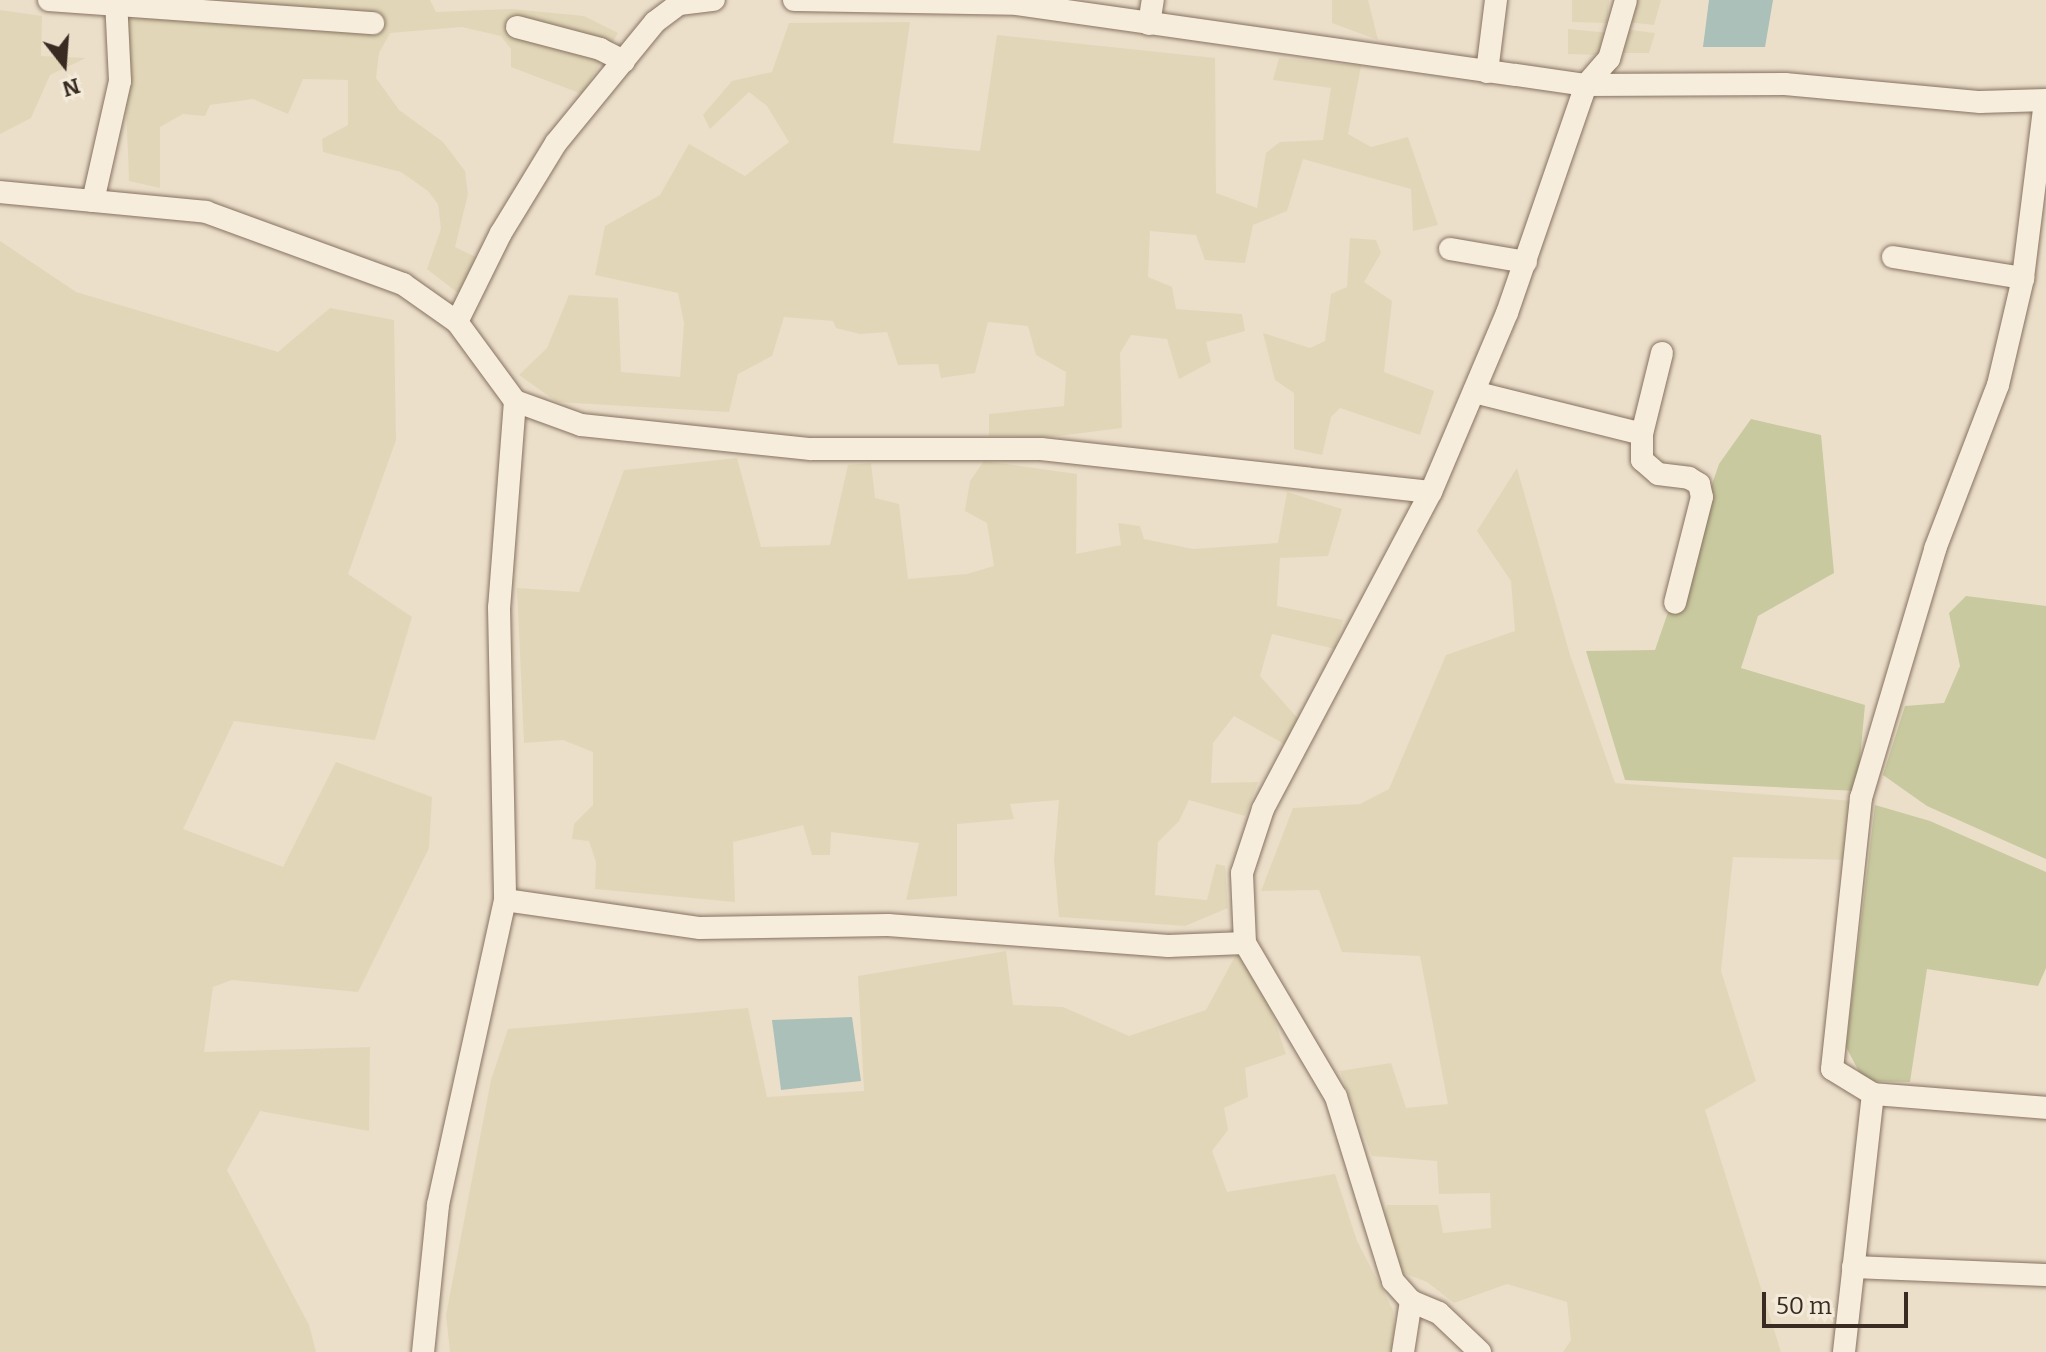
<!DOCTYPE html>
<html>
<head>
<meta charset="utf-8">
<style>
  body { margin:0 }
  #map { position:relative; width:2046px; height:1352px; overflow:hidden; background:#ebdfca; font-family:Bitter,serif }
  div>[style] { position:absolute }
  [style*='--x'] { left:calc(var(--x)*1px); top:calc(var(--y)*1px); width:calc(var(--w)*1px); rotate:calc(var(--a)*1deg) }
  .farmland>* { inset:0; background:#e1d7b8 }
  .green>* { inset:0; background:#c8c99f }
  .water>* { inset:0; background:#aac0b8 }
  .roads { filter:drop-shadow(0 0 2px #877260) drop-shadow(0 0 2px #877260) }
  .minor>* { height:22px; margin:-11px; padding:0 11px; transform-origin:11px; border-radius:11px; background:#f7eddd }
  span { translate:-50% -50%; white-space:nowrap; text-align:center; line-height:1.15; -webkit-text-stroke:6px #f3ead9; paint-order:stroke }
  .north { position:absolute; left:24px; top:24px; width:80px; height:80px; -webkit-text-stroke:6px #f3ead9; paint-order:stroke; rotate:163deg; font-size:22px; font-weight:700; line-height:32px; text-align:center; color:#392b22 }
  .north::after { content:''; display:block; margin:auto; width:28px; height:36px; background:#392b22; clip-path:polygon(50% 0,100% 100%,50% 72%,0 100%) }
  .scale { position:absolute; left:1762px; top:1292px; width:146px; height:36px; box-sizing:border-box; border:4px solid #392b22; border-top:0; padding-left:10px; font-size:24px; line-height:28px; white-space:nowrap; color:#392b22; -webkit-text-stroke:6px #f3ead9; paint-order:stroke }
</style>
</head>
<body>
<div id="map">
  <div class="farmland">
    <div style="clip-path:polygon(122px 0,430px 0,436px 12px,511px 9px,584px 16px,618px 33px,582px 94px,511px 67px,511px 49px,501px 36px,462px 27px,390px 33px,379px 53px,376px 78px,399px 110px,443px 142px,465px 171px,468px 194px,455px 247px,480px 259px,458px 293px,427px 269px,441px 229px,438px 204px,428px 191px,401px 172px,323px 152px,322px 139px,348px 125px,348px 80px,303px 79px,288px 114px,253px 99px,210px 105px,205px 116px,183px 114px,160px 127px,160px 188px,129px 181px)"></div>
    <div style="clip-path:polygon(1332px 0,1368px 0,1378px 40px,1332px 23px)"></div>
    <div style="clip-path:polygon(1572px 0,1609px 0,1607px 23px,1572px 22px)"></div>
    <div style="clip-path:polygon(1617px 0,1661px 0,1654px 25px,1617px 21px)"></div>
    <div style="clip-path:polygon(0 10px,42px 16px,41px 56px,86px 58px,50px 75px,31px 118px,0 134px)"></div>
    <div style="clip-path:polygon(910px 22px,893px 143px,980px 151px,997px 35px,1215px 58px,1216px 193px,1257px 208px,1266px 153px,1280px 142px,1323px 140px,1331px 88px,1273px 80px,1279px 58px,1361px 66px,1348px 134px,1371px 147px,1408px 137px,1438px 225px,1413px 231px,1411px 189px,1303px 159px,1287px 211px,1253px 225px,1245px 263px,1205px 260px,1196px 235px,1150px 231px,1148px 277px,1172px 287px,1176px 309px,1242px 314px,1245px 331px,1206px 342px,1211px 362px,1179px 379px,1167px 339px,1131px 335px,1120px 353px,1122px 428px,1050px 437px,989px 436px,989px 414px,1064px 406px,1066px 372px,1036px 355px,1028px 326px,988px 322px,975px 373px,941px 378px,938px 364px,898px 365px,887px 332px,860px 334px,836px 328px,833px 321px,784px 317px,772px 356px,738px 374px,729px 412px,557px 402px,519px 375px,547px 348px,569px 295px,618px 298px,621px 372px,680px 377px,684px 323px,678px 293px,595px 275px,605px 226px,660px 195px,689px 144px,745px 176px,789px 142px,767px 106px,749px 92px,710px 129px,703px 115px,732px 81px,772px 72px,789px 23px)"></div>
    <div style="clip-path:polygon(1616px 28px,1655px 33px,1649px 53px,1616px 53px)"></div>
    <div style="clip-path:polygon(1568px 29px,1610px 33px,1602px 55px,1568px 54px)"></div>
    <div style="clip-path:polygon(1350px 238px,1376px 240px,1381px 253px,1364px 282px,1392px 301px,1384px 372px,1434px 391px,1420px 435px,1340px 408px,1331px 417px,1322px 455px,1294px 449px,1294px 393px,1275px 380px,1263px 333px,1310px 348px,1325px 341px,1331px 294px,1347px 287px)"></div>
    <div style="clip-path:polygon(0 241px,76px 292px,278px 352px,330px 308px,394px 320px,396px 440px,348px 574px,412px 617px,375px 740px,234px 721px,183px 829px,283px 867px,336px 762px,432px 797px,429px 848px,358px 992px,232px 980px,213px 987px,204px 1052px,370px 1047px,369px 1131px,260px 1111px,227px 1170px,309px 1325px,316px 1352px,0 1352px)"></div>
    <div style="clip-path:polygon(737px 458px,761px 547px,830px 545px,848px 465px,871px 463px,875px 498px,899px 504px,908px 579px,967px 574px,994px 566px,987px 523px,965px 511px,970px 481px,984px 461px,1077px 474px,1076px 554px,1121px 545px,1118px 523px,1140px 526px,1144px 539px,1193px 549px,1278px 543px,1287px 492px,1342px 509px,1328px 556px,1280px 558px,1277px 606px,1343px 620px,1335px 649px,1272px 634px,1260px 676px,1301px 722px,1286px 745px,1234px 716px,1213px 743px,1211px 783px,1258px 782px,1245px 816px,1189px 800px,1179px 821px,1158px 842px,1155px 895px,1207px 900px,1216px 864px,1225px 866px,1228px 908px,1185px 926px,1059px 917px,1054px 860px,1059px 800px,1010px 804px,1014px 819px,957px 824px,957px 896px,906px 900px,919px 843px,831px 832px,830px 855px,812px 855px,803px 825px,733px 842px,735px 902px,595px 889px,596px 862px,589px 841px,572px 839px,574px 824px,593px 805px,593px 752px,563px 740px,524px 743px,517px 588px,579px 592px,624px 470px)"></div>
    <div style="clip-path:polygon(1517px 468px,1570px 655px,1615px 783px,1854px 801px,1848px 860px,1733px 857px,1721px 971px,1756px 1081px,1705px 1110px,1781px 1352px,1563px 1352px,1571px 1340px,1567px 1302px,1507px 1284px,1454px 1303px,1427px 1282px,1401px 1272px,1381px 1236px,1387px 1205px,1438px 1205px,1443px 1233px,1491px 1228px,1490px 1193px,1439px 1194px,1437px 1161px,1372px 1156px,1340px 1071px,1391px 1063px,1406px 1108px,1448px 1104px,1420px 956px,1342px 952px,1319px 890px,1261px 891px,1293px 808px,1360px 804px,1389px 789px,1446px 655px,1515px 631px,1511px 581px,1477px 531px)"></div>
    <div style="clip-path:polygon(1006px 951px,1013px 1005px,1063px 1007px,1129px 1036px,1206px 1010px,1238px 951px,1267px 999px,1286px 1054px,1245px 1068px,1248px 1097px,1224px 1108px,1228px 1130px,1212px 1151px,1227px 1192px,1335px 1174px,1357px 1241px,1393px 1310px,1396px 1352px,450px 1352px,446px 1315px,491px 1080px,508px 1029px,748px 1008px,767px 1097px,864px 1091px,858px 976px)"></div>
  </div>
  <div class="green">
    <div style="clip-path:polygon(1751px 419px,1821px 435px,1834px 573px,1758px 616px,1741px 668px,1865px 705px,1857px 791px,1625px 780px,1586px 651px,1655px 650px,1719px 464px)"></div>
    <div style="clip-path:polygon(1966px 596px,2046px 606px,2046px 859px,1927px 806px,1883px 775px,1905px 706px,1944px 703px,1960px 666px,1949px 613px)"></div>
    <div style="clip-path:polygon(1875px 805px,1930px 821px,2046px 872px,2046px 968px,2038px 986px,1927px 969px,1910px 1082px,1864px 1081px,1846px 1047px)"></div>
  </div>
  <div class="water">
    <div style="clip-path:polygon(1709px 0,1773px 0,1765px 47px,1703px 47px)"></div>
    <div style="clip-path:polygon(852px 1017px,861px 1081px,781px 1090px,772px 1020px)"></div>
  </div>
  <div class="roads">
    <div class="minor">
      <div style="--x:49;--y:0;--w:325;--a:4.1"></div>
      <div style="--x:794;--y:0;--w:223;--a:1"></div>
      <div style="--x:1017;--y:4;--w:575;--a:8.1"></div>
      <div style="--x:1586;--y:85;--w:199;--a:-0.3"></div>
      <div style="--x:1785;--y:84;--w:196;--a:5.3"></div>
      <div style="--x:1980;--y:102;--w:66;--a:-1.7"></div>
      <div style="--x:1149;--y:24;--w:24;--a:-81"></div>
      <div style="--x:517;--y:27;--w:86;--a:14.8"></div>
      <div style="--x:600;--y:49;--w:27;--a:27"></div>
      <div style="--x:1487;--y:72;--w:73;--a:-82.9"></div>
      <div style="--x:0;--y:192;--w:207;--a:5.5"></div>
      <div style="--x:206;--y:212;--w:210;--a:20.1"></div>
      <div style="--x:403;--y:284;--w:66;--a:35.1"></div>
      <div style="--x:457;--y:322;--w:98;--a:53.7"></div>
      <div style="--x:515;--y:401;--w:207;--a:94.4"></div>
      <div style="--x:499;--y:607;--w:293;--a:88.8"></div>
      <div style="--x:505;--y:900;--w:312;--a:102.4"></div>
      <div style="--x:438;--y:1205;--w:148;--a:95.8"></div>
      <div style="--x:93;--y:201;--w:123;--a:-77.3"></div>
      <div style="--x:120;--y:81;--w:81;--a:-92.8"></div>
      <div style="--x:1450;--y:249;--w:77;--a:9.7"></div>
      <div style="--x:1893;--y:257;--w:132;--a:9.2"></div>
      <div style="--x:457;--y:322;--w:99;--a:-63.7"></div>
      <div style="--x:501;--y:233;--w:105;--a:-58.6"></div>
      <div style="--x:556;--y:143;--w:156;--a:-50.7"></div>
      <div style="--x:655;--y:22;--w:30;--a:-37"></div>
      <div style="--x:679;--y:4;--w:35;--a:-7"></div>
      <div style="--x:1662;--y:353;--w:83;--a:103.9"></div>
      <div style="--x:1642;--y:434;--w:26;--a:90"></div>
      <div style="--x:1642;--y:460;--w:21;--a:41"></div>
      <div style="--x:1658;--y:474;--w:31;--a:7"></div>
      <div style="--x:1689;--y:478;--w:12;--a:31"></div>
      <div style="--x:1699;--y:484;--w:13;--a:77"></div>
      <div style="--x:1702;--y:497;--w:109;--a:104.3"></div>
      <div style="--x:1474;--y:392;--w:173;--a:14"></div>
      <div style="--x:515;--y:401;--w:70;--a:20"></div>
      <div style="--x:581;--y:425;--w:231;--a:6"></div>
      <div style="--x:811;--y:449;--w:230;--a:0"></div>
      <div style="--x:1041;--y:449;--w:392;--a:6.3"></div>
      <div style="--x:505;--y:900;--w:197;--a:8.2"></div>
      <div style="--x:700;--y:928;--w:188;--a:-0.9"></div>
      <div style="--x:888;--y:925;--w:281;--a:4.3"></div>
      <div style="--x:1168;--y:946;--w:77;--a:-2.2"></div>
      <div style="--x:1873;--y:1094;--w:174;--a:4.6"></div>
      <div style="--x:1853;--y:1267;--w:193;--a:2.4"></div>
      <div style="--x:1403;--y:1352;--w:52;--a:-81.1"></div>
      <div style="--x:1480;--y:1352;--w:57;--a:-136.4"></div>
      <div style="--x:1439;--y:1313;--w:30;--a:-157"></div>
      <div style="--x:1411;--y:1301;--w:27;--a:-132"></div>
      <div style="--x:1393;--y:1281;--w:193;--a:-107.2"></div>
      <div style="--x:1336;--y:1097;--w:179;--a:-120.6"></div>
      <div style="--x:1245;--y:943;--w:70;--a:-92.5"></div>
      <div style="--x:1242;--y:873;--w:67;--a:-71.8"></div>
      <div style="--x:1263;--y:809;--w:359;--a:-62.1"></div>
      <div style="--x:1431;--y:492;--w:194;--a:-67"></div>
      <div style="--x:1507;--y:313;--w:241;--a:-70.9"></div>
      <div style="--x:1586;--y:85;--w:35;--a:-49"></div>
      <div style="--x:1609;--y:59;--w:61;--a:-73.9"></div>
      <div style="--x:1844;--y:1352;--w:260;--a:-83.6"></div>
      <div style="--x:1873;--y:1094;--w:48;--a:-148.6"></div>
      <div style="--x:1832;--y:1069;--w:273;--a:-83.9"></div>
      <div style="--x:1861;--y:798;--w:260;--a:-73.4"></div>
      <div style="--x:1935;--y:549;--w:176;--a:-69"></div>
      <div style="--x:1998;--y:385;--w:110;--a:-76.8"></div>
      <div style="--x:2023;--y:278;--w:178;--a:-82.9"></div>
    </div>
  </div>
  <div class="north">N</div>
  <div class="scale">50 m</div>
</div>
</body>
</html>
